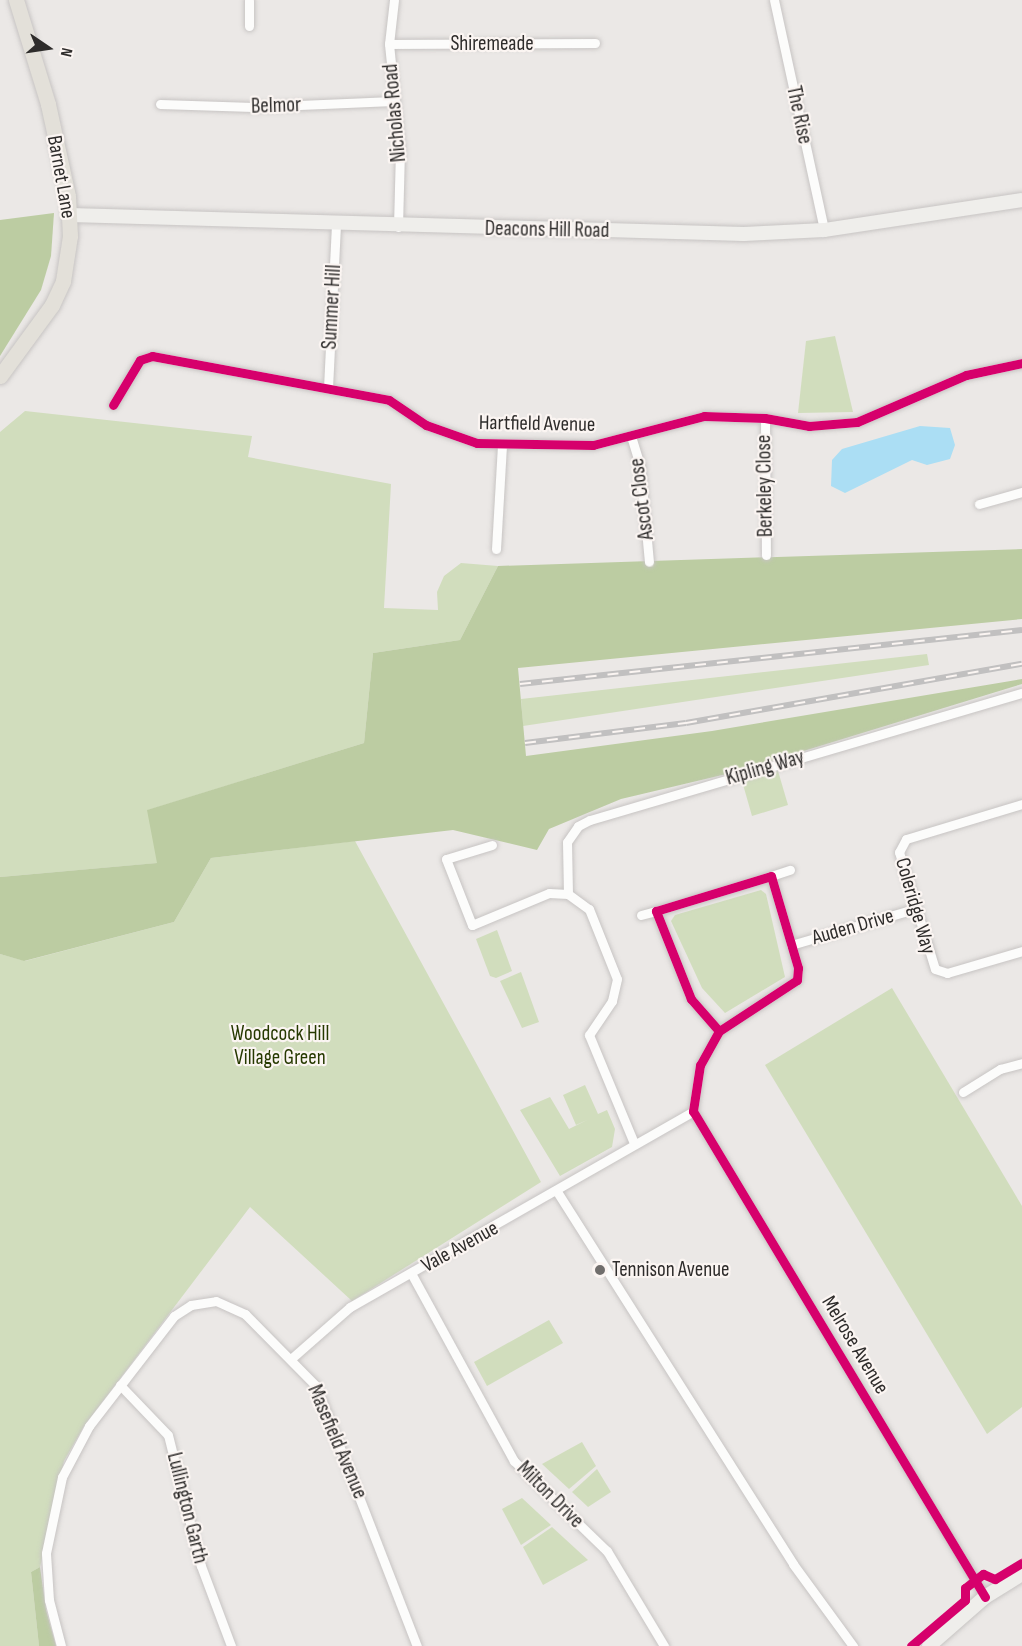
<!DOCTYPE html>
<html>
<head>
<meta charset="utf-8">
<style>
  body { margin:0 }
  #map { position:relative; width:1022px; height:1646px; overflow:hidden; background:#ebe8e6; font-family:"Sofia Sans Condensed",sans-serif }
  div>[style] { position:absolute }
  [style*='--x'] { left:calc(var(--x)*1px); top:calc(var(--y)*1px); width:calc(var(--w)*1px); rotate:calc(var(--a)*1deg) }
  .green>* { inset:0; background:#d1ddbd }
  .forest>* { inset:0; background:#bccca2 }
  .water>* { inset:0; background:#abdef4 }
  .roads { filter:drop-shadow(0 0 2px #c7c4c3) drop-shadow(0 0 2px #c7c4c3) }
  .street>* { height:9px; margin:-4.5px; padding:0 4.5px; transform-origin:4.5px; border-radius:4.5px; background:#fcfcfb }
  .secondary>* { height:14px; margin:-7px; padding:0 7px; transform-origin:7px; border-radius:7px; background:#efeeeb }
  .primary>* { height:15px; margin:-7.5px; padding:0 7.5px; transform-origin:7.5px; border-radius:7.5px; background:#e3e0d9 }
  .rail>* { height:6px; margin-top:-3px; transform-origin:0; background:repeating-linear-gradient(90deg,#fbf5f2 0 11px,#c1c0c0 0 22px); box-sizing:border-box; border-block:2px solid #c1c0c0 }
  .cycleway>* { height:9px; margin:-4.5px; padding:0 4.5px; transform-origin:4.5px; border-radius:4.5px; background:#d6006c }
  .dots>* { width:16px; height:16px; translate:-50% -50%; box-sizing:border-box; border:3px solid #fbf5f2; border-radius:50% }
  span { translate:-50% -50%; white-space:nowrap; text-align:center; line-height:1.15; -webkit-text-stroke:4.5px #fbf5f2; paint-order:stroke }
  .street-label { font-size:21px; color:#2e2c2b }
  .park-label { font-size:21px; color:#263900 }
  .poi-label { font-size:21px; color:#2e2c2b }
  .left { translate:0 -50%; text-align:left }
  .north { position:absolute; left:18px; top:18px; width:60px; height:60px; -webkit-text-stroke:4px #fbf5f2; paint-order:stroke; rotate:103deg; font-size:16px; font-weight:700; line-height:24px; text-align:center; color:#2e2c2b }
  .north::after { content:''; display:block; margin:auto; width:21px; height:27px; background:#2e2c2b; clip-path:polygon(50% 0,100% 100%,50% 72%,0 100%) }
</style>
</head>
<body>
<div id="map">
  <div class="green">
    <div style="clip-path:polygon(835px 336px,853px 412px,798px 413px,806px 341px)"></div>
    <div style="clip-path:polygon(25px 411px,252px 436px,248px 457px,391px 484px,384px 608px,438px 610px,437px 592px,444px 576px,461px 563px,498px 566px,460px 640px,373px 653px,364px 743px,148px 810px,158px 863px,0 877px,0 432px)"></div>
    <div style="clip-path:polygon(927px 654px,929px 665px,523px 726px,521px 699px)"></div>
    <div style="clip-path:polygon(778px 771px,788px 805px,752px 816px,742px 781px)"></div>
    <div style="clip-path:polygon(355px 841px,541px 1182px,352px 1301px,250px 1207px,84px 1426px,64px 1461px,40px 1567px,31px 1572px,39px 1646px,0 1646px,0 954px,25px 961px,174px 922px,211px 858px)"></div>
    <div style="clip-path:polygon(761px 890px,766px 894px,785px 977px,725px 1013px,702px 988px,671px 921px,675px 915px)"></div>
    <div style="clip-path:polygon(497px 930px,512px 971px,496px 978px,490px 976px,476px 939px)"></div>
    <div style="clip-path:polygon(521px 972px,539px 1022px,522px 1028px,500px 981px)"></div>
    <div style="clip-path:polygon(892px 988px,1022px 1206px,1022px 1407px,987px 1434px,765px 1065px)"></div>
    <div style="clip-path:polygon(585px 1085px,598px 1114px,607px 1110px,615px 1129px,612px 1147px,560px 1176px,520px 1110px,550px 1097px,569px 1129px,587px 1120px,576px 1125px,563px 1095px)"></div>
    <div style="clip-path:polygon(549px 1320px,563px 1343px,487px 1386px,474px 1362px)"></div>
    <div style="clip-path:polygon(582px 1442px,596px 1466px,569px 1489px,542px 1464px)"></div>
    <div style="clip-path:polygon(597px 1469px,611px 1492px,588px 1507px,572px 1492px)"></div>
    <div style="clip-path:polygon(522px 1498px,551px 1525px,521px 1545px,502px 1509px)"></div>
    <div style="clip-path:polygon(552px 1527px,588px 1560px,543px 1585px,523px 1547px)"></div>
  </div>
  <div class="forest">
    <div style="clip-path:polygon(54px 213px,51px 256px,41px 290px,0 356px,0 220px)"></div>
    <div style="clip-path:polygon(1022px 549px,1022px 619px,518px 668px,526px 756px,712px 731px,1022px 679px,1022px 684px,735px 772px,621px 799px,549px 829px,537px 850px,453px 830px,211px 858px,174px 922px,24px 961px,0 954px,0 877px,157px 863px,147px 810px,364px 743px,373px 653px,460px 640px,498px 566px)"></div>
    <div style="clip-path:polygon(40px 1567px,46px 1610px,56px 1646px,39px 1646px,31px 1572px)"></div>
  </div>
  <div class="water">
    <div style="clip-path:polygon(920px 426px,950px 428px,955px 445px,950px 459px,927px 465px,912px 460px,845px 493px,831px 486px,832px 460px,842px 449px)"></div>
  </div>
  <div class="roads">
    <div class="street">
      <div style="--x:249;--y:0;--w:26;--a:90"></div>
      <div style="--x:394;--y:0;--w:44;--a:96.5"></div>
      <div style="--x:389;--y:44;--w:107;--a:84.1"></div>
      <div style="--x:400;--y:150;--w:77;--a:91.5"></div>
      <div style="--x:774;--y:0;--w:235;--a:77.7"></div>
      <div style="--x:389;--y:44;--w:206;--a:-0.3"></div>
      <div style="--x:160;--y:104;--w:93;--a:1.8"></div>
      <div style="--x:253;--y:107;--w:140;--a:-2.5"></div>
      <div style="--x:328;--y:388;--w:163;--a:-87.2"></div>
      <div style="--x:113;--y:405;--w:52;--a:-59"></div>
      <div style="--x:140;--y:360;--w:13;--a:-18"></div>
      <div style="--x:152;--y:356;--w:241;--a:10.5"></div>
      <div style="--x:389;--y:400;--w:45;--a:34"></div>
      <div style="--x:426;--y:425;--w:54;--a:19.4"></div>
      <div style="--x:477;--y:443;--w:116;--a:1"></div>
      <div style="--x:593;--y:445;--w:115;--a:-14.6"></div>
      <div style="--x:704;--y:416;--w:61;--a:1.9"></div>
      <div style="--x:765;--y:418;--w:45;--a:10.3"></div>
      <div style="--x:809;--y:426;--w:48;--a:-4.8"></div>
      <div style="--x:857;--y:422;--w:119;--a:-23.3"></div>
      <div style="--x:966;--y:375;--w:57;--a:-12.1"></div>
      <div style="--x:765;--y:418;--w:137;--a:89.6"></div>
      <div style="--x:631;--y:436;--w:30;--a:73"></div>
      <div style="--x:640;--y:465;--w:97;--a:84.7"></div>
      <div style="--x:979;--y:504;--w:45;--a:-15.6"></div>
      <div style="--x:496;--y:549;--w:105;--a:-86.7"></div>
      <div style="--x:1022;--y:804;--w:121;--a:163.2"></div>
      <div style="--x:906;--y:839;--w:15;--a:118"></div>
      <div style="--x:899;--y:852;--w:122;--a:72.9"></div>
      <div style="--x:935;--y:969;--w:13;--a:18"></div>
      <div style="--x:947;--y:973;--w:78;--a:-16.3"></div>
      <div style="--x:492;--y:845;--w:48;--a:163.1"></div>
      <div style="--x:446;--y:859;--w:71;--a:68.5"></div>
      <div style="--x:472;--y:925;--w:83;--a:-22.6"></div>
      <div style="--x:549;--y:893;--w:19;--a:3"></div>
      <div style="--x:568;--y:894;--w:26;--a:36"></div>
      <div style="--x:589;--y:909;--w:75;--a:68.2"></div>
      <div style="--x:617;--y:979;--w:23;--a:103"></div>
      <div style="--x:612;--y:1001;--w:41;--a:124.1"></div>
      <div style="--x:589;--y:1035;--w:117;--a:67.4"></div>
      <div style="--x:771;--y:876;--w:20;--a:-18"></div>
      <div style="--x:568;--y:894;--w:52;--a:-91.1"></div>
      <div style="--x:567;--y:842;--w:19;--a:-55"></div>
      <div style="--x:578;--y:826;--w:13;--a:-27"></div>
      <div style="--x:590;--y:820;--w:450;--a:-16.4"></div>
      <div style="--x:641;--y:915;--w:16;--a:-15"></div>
      <div style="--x:791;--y:945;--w:128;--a:-16.3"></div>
      <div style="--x:719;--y:1031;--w:43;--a:-131.2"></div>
      <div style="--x:691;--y:999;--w:95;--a:-111.7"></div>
      <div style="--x:656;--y:911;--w:120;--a:-16.9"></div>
      <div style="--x:771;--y:876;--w:96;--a:73.6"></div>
      <div style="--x:798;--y:968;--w:12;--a:95"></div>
      <div style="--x:797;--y:980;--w:93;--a:146.8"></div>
      <div style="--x:719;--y:1031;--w:39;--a:119"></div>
      <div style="--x:700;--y:1065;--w:47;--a:98.7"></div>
      <div style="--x:693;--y:1111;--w:567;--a:59"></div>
      <div style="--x:963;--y:1092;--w:44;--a:-31.9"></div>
      <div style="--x:1000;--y:1069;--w:23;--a:-15"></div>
      <div style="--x:556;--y:1190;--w:443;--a:57.6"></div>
      <div style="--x:793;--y:1564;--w:102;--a:53.8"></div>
      <div style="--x:411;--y:1273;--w:214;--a:61.3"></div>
      <div style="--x:514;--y:1461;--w:129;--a:44.1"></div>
      <div style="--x:607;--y:1551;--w:111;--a:59"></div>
      <div style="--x:292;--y:1358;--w:77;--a:-41.3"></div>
      <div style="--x:350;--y:1307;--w:395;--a:-29.7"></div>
      <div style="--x:120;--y:1385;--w:69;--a:46.2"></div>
      <div style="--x:168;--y:1435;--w:135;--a:75.9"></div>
      <div style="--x:201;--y:1566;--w:85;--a:69.4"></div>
      <div style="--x:61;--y:1646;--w:48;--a:-104.6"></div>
      <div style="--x:49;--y:1600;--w:47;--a:-93.7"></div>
      <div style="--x:46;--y:1553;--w:78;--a:-78.1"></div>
      <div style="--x:62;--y:1477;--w:58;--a:-62.1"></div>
      <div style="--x:89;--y:1426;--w:139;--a:-52.3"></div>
      <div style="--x:174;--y:1316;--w:20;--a:-33"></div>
      <div style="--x:191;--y:1305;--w:25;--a:-9"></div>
      <div style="--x:216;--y:1301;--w:32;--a:24"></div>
      <div style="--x:245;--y:1314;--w:101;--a:45.4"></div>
      <div style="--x:316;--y:1386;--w:279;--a:68.8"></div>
    </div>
    <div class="secondary">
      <div style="--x:70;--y:215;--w:674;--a:1.61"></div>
      <div style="--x:744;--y:234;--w:80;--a:-2.9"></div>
      <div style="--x:824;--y:230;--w:200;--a:-8.6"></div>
      <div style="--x:929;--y:1646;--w:74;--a:-41.2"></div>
      <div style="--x:985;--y:1597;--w:44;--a:-31.9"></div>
    </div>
    <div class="primary">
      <div style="--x:0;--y:376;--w:88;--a:-53.8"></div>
      <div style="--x:52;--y:305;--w:26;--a:-65"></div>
      <div style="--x:63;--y:281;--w:46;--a:-81.2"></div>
      <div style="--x:70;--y:236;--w:40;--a:-92.9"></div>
      <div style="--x:68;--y:196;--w:94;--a:-102.3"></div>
      <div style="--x:48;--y:104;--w:109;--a:-107.1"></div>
    </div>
  </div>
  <div class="rail">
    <div style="--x:520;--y:684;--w:505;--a:-6.14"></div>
    <div style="--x:525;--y:743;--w:162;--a:-7.1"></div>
    <div style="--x:686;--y:723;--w:341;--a:-10"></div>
  </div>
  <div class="cycleway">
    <div style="--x:113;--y:405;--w:52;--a:-59"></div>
    <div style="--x:140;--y:360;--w:13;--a:-18"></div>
    <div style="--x:152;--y:356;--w:241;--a:10.5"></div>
    <div style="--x:389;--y:400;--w:45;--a:34"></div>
    <div style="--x:426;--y:425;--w:54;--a:19.4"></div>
    <div style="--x:477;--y:443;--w:116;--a:1"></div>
    <div style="--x:593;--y:445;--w:115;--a:-14.6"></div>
    <div style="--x:704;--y:416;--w:61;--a:1.9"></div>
    <div style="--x:765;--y:418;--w:45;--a:10.3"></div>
    <div style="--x:809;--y:426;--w:48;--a:-4.8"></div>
    <div style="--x:857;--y:422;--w:119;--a:-23.3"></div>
    <div style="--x:966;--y:375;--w:57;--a:-12.1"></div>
    <div style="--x:719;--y:1031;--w:43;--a:-131.2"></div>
    <div style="--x:691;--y:999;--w:95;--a:-111.7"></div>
    <div style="--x:656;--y:911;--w:120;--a:-16.9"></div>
    <div style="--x:771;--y:876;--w:96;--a:73.6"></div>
    <div style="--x:798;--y:968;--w:12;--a:95"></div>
    <div style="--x:797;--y:980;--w:93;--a:146.8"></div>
    <div style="--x:719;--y:1031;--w:39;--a:119"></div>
    <div style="--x:700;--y:1065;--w:47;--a:98.7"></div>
    <div style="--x:693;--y:1111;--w:567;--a:59"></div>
    <div style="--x:911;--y:1646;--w:71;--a:-40.4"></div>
    <div style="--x:965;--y:1600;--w:12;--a:-90"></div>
    <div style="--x:965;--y:1588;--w:23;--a:-38"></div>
    <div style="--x:983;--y:1574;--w:13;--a:23"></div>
    <div style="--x:995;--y:1579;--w:31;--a:-31"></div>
  </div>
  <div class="dots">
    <div style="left:600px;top:1270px;background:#706e6c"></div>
  </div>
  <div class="street-label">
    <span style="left:492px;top:44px">Shiremeade</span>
    <span style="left:276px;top:106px;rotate:-2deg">Belmor</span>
    <span style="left:395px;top:113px;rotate:-95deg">Nicholas Road</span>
    <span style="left:799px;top:115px;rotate:78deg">The Rise</span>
    <span style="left:61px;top:177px;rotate:80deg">Barnet Lane</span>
    <span style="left:547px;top:230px;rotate:1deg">Deacons Hill Road</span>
    <span style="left:332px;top:307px;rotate:-87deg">Summer Hill</span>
    <span style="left:537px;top:424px;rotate:1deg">Hartfield Avenue</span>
    <span style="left:765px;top:486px;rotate:-91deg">Berkeley Close</span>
    <span style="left:642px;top:499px;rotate:-97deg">Ascot Close</span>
    <span style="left:765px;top:768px;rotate:-16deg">Kipling Way</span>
    <span style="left:915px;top:906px;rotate:74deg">Coleridge Way</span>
    <span style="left:853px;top:927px;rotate:-16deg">Auden Drive</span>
    <span style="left:460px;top:1247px;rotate:-29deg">Vale Avenue</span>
    <span style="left:855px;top:1345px;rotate:59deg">Melrose Avenue</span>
    <span style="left:337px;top:1442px;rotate:67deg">Masefield Avenue</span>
    <span style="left:550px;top:1495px;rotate:45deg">Milton Drive</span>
    <span style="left:187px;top:1508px;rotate:76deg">Lullington Garth</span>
  </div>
  <div class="park-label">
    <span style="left:280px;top:1046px">Woodcock Hill<br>Village Green</span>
  </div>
  <div class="poi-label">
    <span class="left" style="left:612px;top:1270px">Tennison Avenue</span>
  </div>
  <div class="north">N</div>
</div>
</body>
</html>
